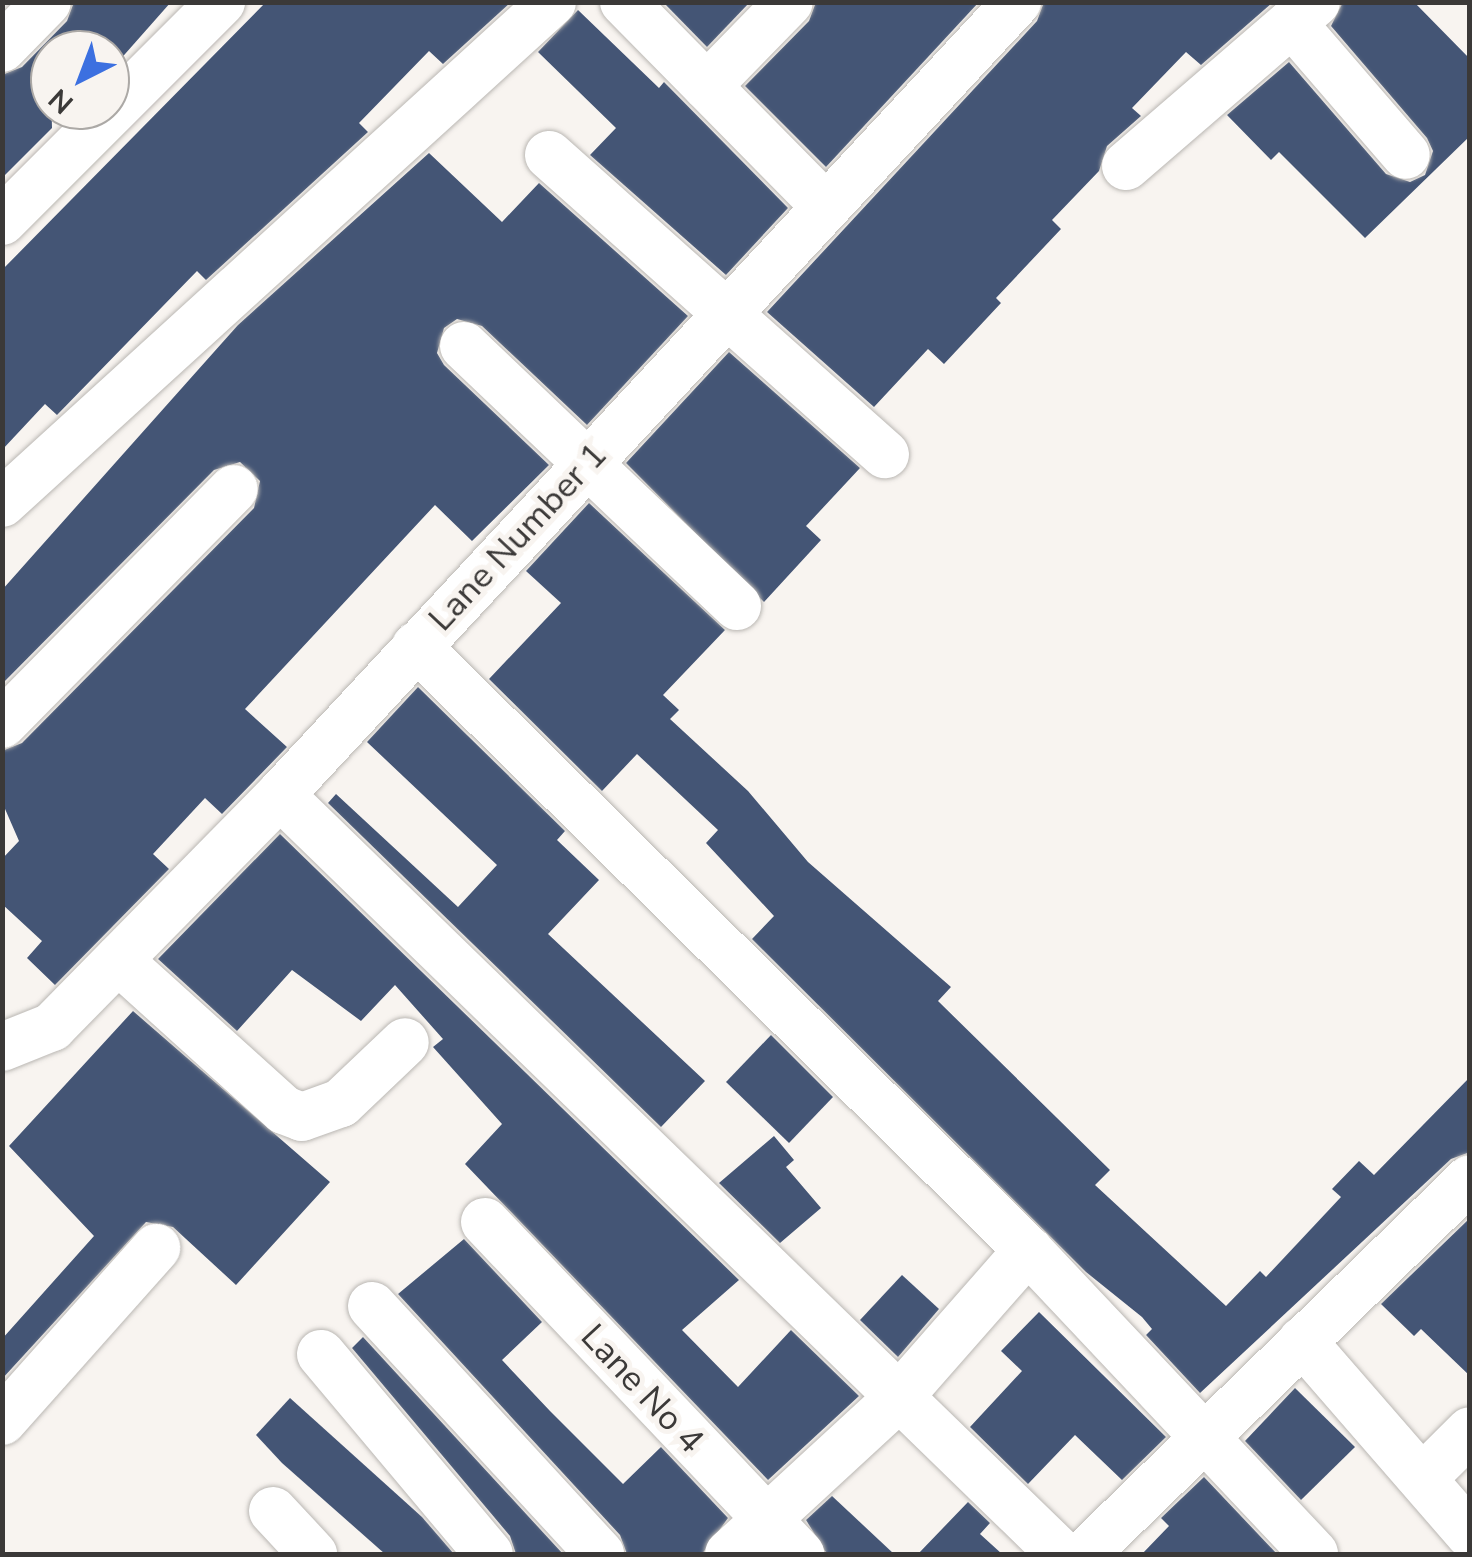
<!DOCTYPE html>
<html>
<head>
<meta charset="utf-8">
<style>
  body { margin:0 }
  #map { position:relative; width:1472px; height:1557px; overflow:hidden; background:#f8f4f0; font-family:"Nunito Sans",sans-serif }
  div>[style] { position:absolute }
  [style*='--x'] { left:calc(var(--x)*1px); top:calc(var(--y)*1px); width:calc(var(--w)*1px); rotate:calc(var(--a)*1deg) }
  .building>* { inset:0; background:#445575 }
  .roads { filter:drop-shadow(0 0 2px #bab7b3) drop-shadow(0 0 2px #bab7b3) }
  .minor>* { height:48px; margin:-24px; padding:0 24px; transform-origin:24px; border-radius:24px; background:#fff }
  span { translate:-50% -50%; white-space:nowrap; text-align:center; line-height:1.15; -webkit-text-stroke:10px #f8f4f0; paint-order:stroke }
  .street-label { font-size:35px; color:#3b3938 }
  .frame { position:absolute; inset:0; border:5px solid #3b3938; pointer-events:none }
  .north { position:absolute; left:30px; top:30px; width:100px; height:100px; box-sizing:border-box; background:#f8f4f0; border:2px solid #aca9a6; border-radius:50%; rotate:222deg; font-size:28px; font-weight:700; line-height:40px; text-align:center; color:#3b3938 }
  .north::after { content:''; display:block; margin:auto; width:35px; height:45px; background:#3c70e0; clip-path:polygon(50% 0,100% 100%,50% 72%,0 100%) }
</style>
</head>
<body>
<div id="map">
  <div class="building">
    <div style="clip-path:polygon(74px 2px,171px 2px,110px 71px,110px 50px,50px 50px,52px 128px,2px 178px,2px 75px,22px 67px,67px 21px)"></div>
    <div style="clip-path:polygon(266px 2px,511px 2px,443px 64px,429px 51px,359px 123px,368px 132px,206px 280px,197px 271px,57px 415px,45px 404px,2px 450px,2px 270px)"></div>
    <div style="clip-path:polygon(663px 2px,750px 2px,707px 47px)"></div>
    <div style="clip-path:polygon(816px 2px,979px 2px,826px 167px,745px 86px,809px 21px)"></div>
    <div style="clip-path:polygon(1044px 2px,1273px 2px,1201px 65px,1186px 52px,1132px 108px,1141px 116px,1107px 146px,1099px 171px,1052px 220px,1061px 229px,996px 298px,1001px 303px,944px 364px,928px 349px,874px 407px,767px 312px,1037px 21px)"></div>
    <div style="clip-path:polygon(1343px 2px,1414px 2px,1470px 59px,1470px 136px,1365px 238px,1279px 152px,1271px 160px,1227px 115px,1289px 62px,1386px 174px,1410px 182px,1425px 175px,1433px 151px,1427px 138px,1331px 26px)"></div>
    <div style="clip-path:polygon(578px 10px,659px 88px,664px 82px,788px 208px,726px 275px,590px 155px,616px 128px,538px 52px)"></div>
    <div style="clip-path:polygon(429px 153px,502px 222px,539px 183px,688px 316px,587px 425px,482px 326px,457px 319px,444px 328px,437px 353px,444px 365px,549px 465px,472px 541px,435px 505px,245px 709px,287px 747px,222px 814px,205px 798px,153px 854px,169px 869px,55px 985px,27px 958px,42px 941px,2px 904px,2px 859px,19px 841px,2px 802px,2px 751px,22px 743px,254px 508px,260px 481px,240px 462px,214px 470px,2px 684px,2px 590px,238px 325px)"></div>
    <div style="clip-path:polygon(729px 352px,860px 468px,806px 526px,821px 540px,764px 602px,626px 463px)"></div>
    <div style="clip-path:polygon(589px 503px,725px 630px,663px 695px,679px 710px,670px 719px,748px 791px,808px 862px,951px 987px,938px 1001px,1110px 1170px,1095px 1185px,1226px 1306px,1260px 1271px,1266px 1277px,1341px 1197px,1332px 1189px,1359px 1161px,1374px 1175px,1470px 1077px,1470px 1152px,1451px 1159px,1200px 1393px,1146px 1335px,1152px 1329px,1142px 1317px,1086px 1272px,752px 939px,774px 916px,706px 843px,718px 830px,637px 754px,602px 791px,489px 679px,561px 603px,526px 571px)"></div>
    <div style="clip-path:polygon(418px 687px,565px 831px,557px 840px,599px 880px,548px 934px,705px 1081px,661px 1127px,328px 803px,336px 794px,458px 907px,497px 865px,367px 742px)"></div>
    <div style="clip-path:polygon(280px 834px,739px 1280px,682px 1330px,738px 1387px,791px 1330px,859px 1396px,768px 1480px,465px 1164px,502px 1124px,433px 1047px,443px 1039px,395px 985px,361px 1021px,292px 970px,237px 1031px,158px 959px)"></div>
    <div style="clip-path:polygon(133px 1011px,330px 1182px,236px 1285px,173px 1227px,146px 1222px,2px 1379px,2px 1339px,94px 1236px,9px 1146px)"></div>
    <div style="clip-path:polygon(771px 1035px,833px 1097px,789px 1143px,726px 1082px)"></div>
    <div style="clip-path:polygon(774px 1136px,794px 1160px,786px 1167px,821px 1208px,780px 1243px,719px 1183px)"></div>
    <div style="clip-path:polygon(1470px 1218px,1470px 1376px,1421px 1329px,1414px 1336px,1381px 1304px)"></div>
    <div style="clip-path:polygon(464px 1239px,542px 1322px,502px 1360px,550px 1411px,623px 1484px,661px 1447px,728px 1518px,702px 1554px,627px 1554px,620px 1535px,398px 1294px)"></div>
    <div style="clip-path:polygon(902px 1275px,939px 1309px,898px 1357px,860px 1320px)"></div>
    <div style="clip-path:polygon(1039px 1312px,1166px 1437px,1122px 1480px,1075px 1435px,1028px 1484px,970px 1427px,1022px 1371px,1001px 1351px)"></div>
    <div style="clip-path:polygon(363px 1337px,563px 1554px,516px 1554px,510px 1536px,352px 1348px)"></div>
    <div style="clip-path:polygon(1295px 1388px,1355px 1447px,1301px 1500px,1245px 1441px)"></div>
    <div style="clip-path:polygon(290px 1398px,422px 1517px,454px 1554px,385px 1554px,282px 1463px,256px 1435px)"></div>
    <div style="clip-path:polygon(1204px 1477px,1277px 1554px,1142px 1554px,1169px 1526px,1161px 1518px)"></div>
    <div style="clip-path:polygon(832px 1496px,894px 1554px,827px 1554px,806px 1520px)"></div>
    <div style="clip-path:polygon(968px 1502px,990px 1523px,980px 1534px,1002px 1554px,918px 1554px)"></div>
  </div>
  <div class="roads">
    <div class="minor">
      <div style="--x:624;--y:2;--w:286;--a:45.4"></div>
      <div style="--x:1292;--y:23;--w:174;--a:49.2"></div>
      <div style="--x:2;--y:48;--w:64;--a:-45.6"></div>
      <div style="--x:707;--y:86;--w:117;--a:-45.7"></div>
      <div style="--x:549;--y:155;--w:450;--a:41.7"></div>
      <div style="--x:1126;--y:166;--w:251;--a:-40.8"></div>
      <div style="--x:2;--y:221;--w:310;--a:-45"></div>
      <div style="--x:464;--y:346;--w:377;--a:43.6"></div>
      <div style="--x:2;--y:503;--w:744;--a:-42.33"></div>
      <div style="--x:416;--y:646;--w:860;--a:44.62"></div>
      <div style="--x:1028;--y:1250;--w:417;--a:46.7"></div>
      <div style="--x:2;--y:724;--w:330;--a:-45.4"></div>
      <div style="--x:280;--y:795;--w:1089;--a:44.18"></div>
      <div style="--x:118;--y:960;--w:224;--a:42.1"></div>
      <div style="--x:284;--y:1110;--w:19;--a:21"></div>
      <div style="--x:302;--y:1117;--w:41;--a:-19.7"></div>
      <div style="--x:341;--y:1103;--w:88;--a:-43.6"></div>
      <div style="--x:2;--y:1047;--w:54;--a:-21.8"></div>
      <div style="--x:52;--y:1027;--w:325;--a:-45.5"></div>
      <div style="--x:280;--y:795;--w:1083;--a:-47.1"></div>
      <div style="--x:485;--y:1222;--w:458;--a:46.5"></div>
      <div style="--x:372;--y:1306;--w:337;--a:47.4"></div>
      <div style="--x:1302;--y:1341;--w:256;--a:49"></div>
      <div style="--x:321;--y:1354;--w:261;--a:50"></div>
      <div style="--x:2;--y:1421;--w:232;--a:-48.3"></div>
      <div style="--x:1426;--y:1475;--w:62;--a:-45"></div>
      <div style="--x:273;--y:1511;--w:59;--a:47.1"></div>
      <div style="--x:729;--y:1554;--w:230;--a:-42.7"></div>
      <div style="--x:898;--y:1398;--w:197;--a:-48.7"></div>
      <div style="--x:1085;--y:1554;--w:537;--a:-44.25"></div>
    </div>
  </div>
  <div class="street-label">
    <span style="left:518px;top:537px;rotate:-47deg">Lane Number 1</span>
    <span style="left:642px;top:1389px;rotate:47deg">Lane No 4</span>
  </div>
  <div class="frame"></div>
  <div class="north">N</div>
</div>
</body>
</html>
